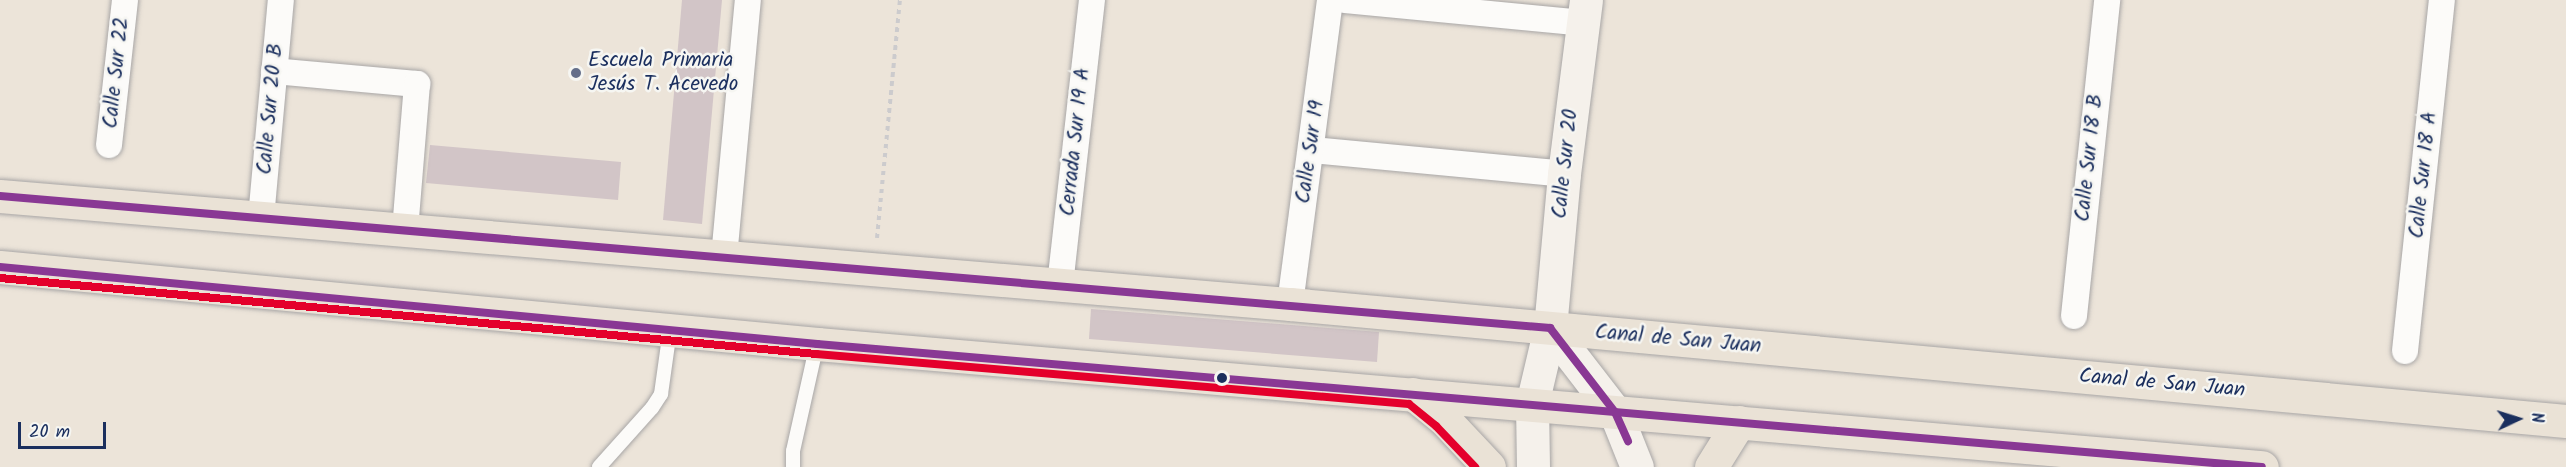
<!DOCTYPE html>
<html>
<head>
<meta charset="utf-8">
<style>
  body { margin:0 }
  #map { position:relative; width:2566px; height:467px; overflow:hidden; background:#ece4d9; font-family:Kalam,sans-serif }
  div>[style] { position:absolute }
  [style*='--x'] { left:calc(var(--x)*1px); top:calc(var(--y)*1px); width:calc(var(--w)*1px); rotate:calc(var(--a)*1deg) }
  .building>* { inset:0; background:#d2c5c7 }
  .path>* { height:4px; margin-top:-2px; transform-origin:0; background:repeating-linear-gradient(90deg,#cccbcd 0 4.5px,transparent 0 9px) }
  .roads { filter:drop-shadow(0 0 2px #a8a6a6) drop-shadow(0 0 2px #a8a6a6) }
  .lane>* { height:14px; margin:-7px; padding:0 7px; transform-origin:7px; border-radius:7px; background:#fcfbf9 }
  .street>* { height:26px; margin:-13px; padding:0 13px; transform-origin:13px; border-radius:13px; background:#fcfbf9 }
  .secondary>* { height:33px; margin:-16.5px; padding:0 16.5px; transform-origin:16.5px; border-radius:16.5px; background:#f5f1eb }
  .primary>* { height:33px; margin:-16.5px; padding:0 16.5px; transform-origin:16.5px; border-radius:16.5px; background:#eae2d6 }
  .bus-1>* { height:8px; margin:-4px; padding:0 4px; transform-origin:4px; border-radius:4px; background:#893894 }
  .bus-2>* { height:8px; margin:-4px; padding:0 4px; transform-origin:4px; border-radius:4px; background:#e4002b }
  .dots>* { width:16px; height:16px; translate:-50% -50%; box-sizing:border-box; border:3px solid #f6f6f2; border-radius:50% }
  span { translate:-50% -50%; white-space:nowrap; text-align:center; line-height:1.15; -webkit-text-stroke:5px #f6f6f2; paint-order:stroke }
  .poi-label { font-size:21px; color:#1b2f5e }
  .left { translate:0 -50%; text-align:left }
  .street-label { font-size:21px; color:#1b2f5e }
  .north { position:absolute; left:2488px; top:389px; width:60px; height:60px; -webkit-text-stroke:4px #f6f6f2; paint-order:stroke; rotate:86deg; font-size:16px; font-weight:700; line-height:24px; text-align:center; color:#1b2f5e }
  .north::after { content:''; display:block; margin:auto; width:21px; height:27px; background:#1b2f5e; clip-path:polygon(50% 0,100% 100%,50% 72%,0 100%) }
  .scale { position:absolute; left:18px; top:422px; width:88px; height:27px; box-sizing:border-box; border:3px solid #1b2f5e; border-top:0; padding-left:8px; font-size:18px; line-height:21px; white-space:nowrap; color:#1b2f5e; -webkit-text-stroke:4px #f6f6f2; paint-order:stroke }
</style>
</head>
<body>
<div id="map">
  <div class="building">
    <div style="clip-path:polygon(682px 0,722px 0,702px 224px,663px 220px)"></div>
    <div style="clip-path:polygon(430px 145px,621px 162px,618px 200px,426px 183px)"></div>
    <div style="clip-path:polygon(1091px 309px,1379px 332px,1377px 362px,1089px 339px)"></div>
  </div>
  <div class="path">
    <div style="--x:877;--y:238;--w:239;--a:-84.5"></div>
  </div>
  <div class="roads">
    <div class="lane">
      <div style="--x:599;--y:467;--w:79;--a:-48.1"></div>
      <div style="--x:652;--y:408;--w:17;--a:-57"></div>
      <div style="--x:661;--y:394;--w:65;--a:-82"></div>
      <div style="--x:793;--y:467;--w:16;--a:-90"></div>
      <div style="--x:793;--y:451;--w:110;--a:-77.4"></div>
    </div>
    <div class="street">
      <div style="--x:1345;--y:0;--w:239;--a:5.5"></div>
      <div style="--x:274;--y:71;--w:144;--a:5.2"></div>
      <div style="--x:417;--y:84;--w:145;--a:94.7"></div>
      <div style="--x:109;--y:145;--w:146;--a:-83.7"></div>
      <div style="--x:1312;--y:150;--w:253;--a:5.4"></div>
      <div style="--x:261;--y:218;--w:219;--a:-84.8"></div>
      <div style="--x:724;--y:257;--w:258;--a:-84.7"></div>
      <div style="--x:1060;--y:285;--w:287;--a:-83.6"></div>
      <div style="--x:1290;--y:304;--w:307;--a:-82.5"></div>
      <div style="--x:2074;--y:316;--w:318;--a:-84"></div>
      <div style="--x:2405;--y:351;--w:353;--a:-84"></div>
    </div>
    <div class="secondary">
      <div style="--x:1550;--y:328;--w:106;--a:52.3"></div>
      <div style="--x:1615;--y:412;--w:59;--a:68.2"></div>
      <div style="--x:1533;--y:467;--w:63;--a:-90.9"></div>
      <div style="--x:1532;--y:404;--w:78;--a:-76.7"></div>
      <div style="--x:1550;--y:328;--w:155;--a:-84.8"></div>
      <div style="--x:1564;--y:174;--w:175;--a:-82.8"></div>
    </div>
    <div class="primary">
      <div style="--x:0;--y:196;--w:1295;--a:4.79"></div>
      <div style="--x:1290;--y:304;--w:1281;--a:5.24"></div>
      <div style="--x:0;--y:267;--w:821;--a:5.38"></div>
      <div style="--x:817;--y:344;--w:1450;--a:4.87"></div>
      <div style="--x:1413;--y:394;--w:38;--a:39"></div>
      <div style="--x:1443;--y:418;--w:67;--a:46.8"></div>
      <div style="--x:1711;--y:467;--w:53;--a:-58.1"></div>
    </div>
  </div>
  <div class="bus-1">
    <div style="--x:0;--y:196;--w:1556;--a:4.87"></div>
    <div style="--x:1550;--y:328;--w:106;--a:52.3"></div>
    <div style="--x:1615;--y:412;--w:32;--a:66"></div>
    <div style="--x:0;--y:267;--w:821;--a:5.38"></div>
    <div style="--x:817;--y:344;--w:1450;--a:4.87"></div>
  </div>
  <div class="bus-2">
    <div style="--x:0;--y:278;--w:820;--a:5.32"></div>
    <div style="--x:816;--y:354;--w:595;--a:4.82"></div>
    <div style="--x:1409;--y:404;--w:35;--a:39"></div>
    <div style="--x:1436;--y:426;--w:57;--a:46.4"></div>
  </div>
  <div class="dots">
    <div style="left:576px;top:73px;background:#646e89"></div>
    <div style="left:1222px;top:378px;background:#1b2f5e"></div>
  </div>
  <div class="poi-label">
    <span class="left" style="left:588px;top:73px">Escuela Primaria<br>Jesús T. Acevedo</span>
  </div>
  <div class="street-label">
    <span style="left:117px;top:73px;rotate:-84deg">Calle Sur 22</span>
    <span style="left:271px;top:109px;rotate:-85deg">Calle Sur 20 B</span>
    <span style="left:1076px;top:142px;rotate:-84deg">Cerrada Sur 19 A</span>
    <span style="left:1311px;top:152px;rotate:-82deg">Calle Sur 19</span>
    <span style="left:2090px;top:158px;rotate:-84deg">Calle Sur 18 B</span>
    <span style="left:1566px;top:164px;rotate:-84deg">Calle Sur 20</span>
    <span style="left:2424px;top:175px;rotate:-84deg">Calle Sur 18 A</span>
    <span style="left:1678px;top:340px;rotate:5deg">Canal de San Juan</span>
    <span style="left:2162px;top:384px;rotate:5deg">Canal de San Juan</span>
  </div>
  <div class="north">N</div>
  <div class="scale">20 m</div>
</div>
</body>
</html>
